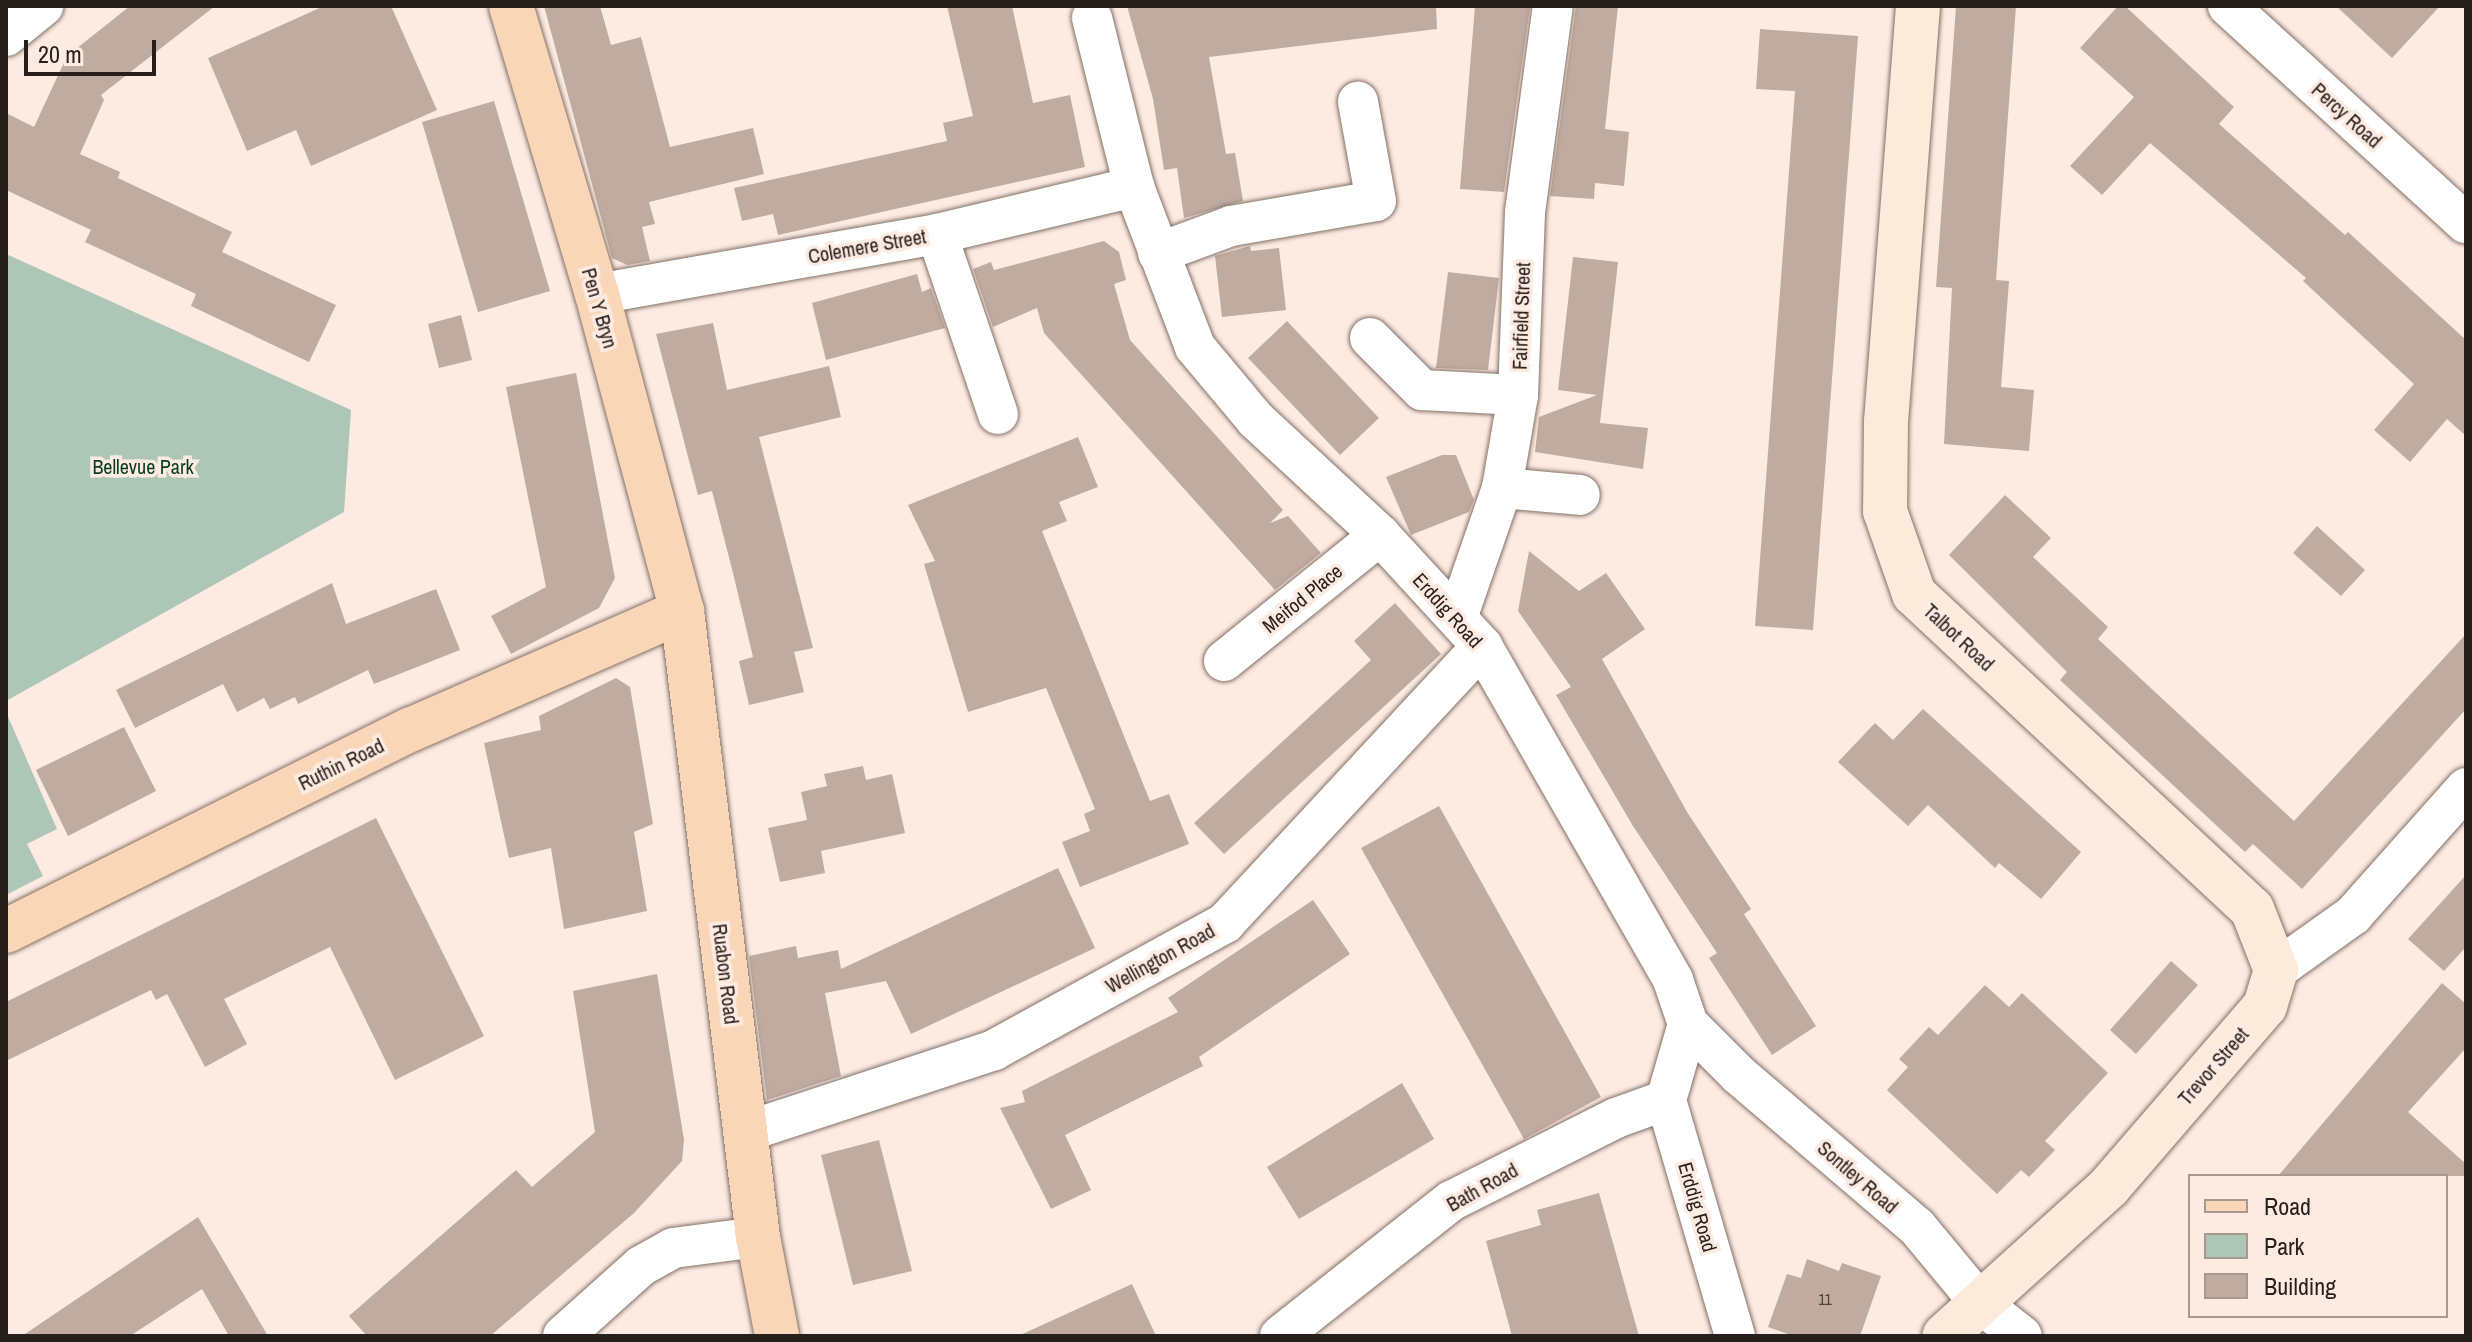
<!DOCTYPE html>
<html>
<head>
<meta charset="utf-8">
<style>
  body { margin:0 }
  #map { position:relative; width:2472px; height:1342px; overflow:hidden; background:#fdebe2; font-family:"Archivo Narrow",sans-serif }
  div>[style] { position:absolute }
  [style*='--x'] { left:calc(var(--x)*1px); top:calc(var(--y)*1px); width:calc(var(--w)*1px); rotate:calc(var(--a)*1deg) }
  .green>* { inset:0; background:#aec6b5 }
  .building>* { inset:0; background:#bfaba0 }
  .roads { filter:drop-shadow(0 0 2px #837066) drop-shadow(0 0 2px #837066) }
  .street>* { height:40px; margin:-20px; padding:0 20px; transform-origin:20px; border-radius:20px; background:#fff }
  .secondary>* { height:44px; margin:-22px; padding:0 22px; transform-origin:22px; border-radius:22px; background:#fceadb }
  .primary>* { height:44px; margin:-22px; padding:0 22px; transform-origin:22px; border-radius:22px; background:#fad6b8 }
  span { translate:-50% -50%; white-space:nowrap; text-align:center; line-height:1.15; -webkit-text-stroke:7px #fdebe2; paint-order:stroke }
  .number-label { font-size:16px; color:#4d423c }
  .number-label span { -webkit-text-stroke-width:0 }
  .street-label { font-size:20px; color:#271f1b }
  .park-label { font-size:20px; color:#053b1e }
  .frame { position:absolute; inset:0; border:8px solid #271f1b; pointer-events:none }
  .legend { position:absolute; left:2188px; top:1174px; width:260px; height:144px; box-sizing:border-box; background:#fdebe2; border:2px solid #a79992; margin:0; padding:10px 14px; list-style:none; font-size:24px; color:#271f1b }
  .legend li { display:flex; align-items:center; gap:16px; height:40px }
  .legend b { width:40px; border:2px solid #a79992 }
  .scale { position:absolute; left:24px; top:40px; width:132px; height:36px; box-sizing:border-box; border:4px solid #271f1b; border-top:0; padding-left:10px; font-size:24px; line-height:28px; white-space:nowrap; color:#271f1b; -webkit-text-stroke:6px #fdebe2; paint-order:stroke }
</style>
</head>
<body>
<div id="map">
  <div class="green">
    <div style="clip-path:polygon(6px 254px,351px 410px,344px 512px,6px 701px)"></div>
    <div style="clip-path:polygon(6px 712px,57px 829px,27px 844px,43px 876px,6px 895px)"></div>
  </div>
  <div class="building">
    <div style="clip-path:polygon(130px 6px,215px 6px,101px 95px,104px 100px,80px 154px,120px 172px,118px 178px,232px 232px,222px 252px,336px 305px,309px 362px,191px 306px,196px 294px,85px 242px,91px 230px,6px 190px,6px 113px,34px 127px,67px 56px)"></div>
    <div style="clip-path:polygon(324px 6px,391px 6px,437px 110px,311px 166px,296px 130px,247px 151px,208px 58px)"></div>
    <div style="clip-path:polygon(544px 6px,600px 6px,611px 45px,641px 37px,670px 147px,753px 128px,764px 174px,649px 202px,655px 224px,642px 227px,650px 261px,627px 265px,612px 258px)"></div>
    <div style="clip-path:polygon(947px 6px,1012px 6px,1033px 103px,1070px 95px,1085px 167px,778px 235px,773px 214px,742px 221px,734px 188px,947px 141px,943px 123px,973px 116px)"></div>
    <div style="clip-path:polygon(1127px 6px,1436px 6px,1437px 29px,1209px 57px,1226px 154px,1235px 153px,1243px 201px,1184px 218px,1177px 168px,1164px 170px,1153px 99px)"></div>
    <div style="clip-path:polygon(1475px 6px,1530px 6px,1504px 192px,1460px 189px)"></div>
    <div style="clip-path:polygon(1576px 6px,1618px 6px,1605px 129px,1629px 132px,1624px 186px,1595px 183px,1594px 199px,1550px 196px)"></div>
    <div style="clip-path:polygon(1956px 6px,2016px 6px,1996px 280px,2009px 281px,2001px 387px,2034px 390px,2029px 451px,1944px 444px,1952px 288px,1936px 287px)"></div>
    <div style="clip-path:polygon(2118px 6px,2125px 6px,2234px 107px,2219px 124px,2345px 235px,2348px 232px,2466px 340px,2466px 436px,2447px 419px,2410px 462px,2374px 430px,2414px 384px,2303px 281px,2306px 278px,2150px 143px,2102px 195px,2070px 166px,2134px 97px,2080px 48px)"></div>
    <div style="clip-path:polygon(2336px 6px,2440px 6px,2392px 58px)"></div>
    <div style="clip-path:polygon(1760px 29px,1858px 36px,1813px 630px,1755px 626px,1795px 91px,1756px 89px)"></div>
    <div style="clip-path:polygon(494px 101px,550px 291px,478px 312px,422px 122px)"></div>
    <div style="clip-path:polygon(1104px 241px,1119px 252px,1126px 280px,1114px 284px,1130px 340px,1283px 510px,1270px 523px,1288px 516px,1321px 553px,1275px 590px,1044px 333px,1037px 308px,993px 327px,973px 269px,991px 262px,994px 270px)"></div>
    <div style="clip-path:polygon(1250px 246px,1251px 251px,1279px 248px,1286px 310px,1222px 317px,1215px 256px)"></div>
    <div style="clip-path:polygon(1573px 257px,1618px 262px,1600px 423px,1648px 428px,1643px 469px,1535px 452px,1539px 417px,1597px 395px,1558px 390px)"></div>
    <div style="clip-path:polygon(1448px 272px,1499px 278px,1488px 370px,1436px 368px)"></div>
    <div style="clip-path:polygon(917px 274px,922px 292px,931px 288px,945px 328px,826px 360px,812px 303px)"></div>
    <div style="clip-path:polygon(461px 315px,472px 360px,439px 368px,428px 324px)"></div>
    <div style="clip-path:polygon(1287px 321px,1379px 418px,1340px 455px,1248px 358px)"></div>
    <div style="clip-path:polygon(713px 323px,727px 390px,829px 366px,841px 417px,759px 437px,813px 648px,794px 652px,804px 692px,749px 705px,739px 661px,753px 657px,733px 573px,712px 491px,698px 495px,656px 334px)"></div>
    <div style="clip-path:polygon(576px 373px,615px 578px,599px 608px,511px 654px,491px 616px,546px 587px,506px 387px)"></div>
    <div style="clip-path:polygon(1078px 437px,1098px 487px,1059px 502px,1067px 521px,1042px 531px,1150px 801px,1169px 794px,1189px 844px,1080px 887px,1062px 842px,1090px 831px,1084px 814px,1095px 809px,1046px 688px,968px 712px,924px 564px,935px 561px,908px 505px)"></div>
    <div style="clip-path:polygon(1442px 455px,1456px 455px,1474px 500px,1469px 512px,1411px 535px,1386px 477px)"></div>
    <div style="clip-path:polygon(2005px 495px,2051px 538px,2033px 557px,2108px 627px,2098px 639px,2294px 821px,2466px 634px,2466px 709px,2302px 889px,2253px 844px,2245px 852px,2060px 680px,2067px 672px,1949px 555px)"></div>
    <div style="clip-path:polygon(2317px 526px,2365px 570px,2341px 596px,2293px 553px)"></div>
    <div style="clip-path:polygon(1529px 551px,1579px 591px,1606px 573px,1645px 629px,1602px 659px,1687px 812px,1751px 909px,1744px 914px,1816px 1026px,1772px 1055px,1709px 958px,1717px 953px,1633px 826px,1556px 695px,1571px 687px,1518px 611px)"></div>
    <div style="clip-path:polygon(332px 583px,346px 624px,436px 589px,460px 650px,374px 684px,368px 670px,298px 704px,295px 697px,270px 709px,264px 698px,237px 712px,223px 684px,135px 728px,116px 690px)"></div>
    <div style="clip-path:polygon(1395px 603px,1441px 654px,1224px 854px,1194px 823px,1371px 660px,1354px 641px)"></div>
    <div style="clip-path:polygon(616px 678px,630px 687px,653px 824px,634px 832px,647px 911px,564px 929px,551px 848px,509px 858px,484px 743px,541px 730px,539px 716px)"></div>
    <div style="clip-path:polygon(1923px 709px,2081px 852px,2041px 899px,1999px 863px,1995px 868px,1928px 805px,1908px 826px,1838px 762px,1875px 723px,1893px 740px)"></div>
    <div style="clip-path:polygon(124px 727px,156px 791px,68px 836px,36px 770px)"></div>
    <div style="clip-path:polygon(863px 766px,866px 780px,892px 774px,905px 833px,821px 851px,825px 873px,780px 882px,768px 828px,807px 820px,801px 792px,827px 786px,824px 774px)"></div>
    <div style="clip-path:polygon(1439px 806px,1601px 1097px,1524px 1139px,1361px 848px)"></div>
    <div style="clip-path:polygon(376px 818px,484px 1036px,395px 1080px,330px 947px,224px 999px,247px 1044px,205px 1067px,167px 994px,156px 1000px,151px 990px,6px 1061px,6px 1002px)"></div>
    <div style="clip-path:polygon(1058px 868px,1095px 948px,911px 1034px,886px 981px,825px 993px,841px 1076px,767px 1100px,749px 956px,796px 946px,798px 958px,838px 950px,841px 969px)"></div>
    <div style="clip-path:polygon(2466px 875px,2466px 947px,2444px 971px,2408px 939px)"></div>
    <div style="clip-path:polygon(1313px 900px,1350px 954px,1199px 1057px,1203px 1066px,1065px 1135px,1091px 1190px,1051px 1209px,1000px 1108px,1025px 1102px,1022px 1091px,1178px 1012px,1168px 998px)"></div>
    <div style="clip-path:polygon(2171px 961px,2198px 985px,2136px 1054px,2110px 1030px)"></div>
    <div style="clip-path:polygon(657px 974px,684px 1140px,682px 1161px,634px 1213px,490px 1336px,367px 1336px,349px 1316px,516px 1170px,532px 1187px,595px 1132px,573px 991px)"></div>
    <div style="clip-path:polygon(2442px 983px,2466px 1004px,2466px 1048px,2408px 1112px,2466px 1164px,2466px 1176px,2278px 1176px)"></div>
    <div style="clip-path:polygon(1985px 985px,2009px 1007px,2022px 993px,2108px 1073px,2045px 1141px,2055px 1150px,2029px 1177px,2021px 1170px,1997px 1194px,1887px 1090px,1908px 1067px,1899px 1059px,1929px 1027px,1938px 1035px)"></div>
    <div style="clip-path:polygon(1402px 1083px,1434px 1139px,1299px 1219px,1267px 1167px)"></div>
    <div style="clip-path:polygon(879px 1140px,912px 1271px,853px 1285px,821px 1155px)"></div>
    <div style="clip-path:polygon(1599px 1193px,1639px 1336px,1512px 1336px,1486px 1241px,1541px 1225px,1537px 1210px)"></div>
    <div style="clip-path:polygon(198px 1217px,268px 1336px,229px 1336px,202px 1289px,130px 1336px,22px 1336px)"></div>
    <div style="clip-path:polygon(1807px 1259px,1839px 1271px,1842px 1263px,1881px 1276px,1860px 1336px,1794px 1336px,1768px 1327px,1787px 1274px,1801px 1278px)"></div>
    <div style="clip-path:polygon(1132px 1284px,1156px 1336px,1018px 1336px)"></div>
  </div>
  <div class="roads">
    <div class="street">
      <div style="--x:2228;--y:6;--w:322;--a:42.4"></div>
      <div style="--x:1092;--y:18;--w:174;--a:76"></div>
      <div style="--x:1134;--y:187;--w:171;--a:69.1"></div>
      <div style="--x:1195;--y:347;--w:95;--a:50.1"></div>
      <div style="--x:1256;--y:420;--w:169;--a:42.8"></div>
      <div style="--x:1380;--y:535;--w:151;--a:47.4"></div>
      <div style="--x:1482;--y:646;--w:385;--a:60.2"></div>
      <div style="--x:1673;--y:980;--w:46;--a:71.2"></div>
      <div style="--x:1688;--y:1024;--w:79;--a:106.1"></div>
      <div style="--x:1666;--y:1100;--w:246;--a:73.7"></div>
      <div style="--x:6;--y:36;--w:48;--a:-39"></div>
      <div style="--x:937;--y:234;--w:190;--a:71.3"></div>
      <div style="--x:1158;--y:253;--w:78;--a:-20.3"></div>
      <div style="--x:1231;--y:226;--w:147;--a:-9.8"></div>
      <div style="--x:1376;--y:201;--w:101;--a:-100.3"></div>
      <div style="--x:597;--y:294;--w:345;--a:-10"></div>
      <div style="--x:937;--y:234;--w:203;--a:-13.4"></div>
      <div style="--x:1370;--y:338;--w:74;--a:45"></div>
      <div style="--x:1422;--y:390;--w:96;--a:3"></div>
      <div style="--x:1502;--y:488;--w:78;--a:5.1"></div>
      <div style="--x:1457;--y:618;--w:138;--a:-70.9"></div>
      <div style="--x:1502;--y:488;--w:94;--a:-80.2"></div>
      <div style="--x:1518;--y:395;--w:183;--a:-87.8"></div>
      <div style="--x:1525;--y:212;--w:208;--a:-82.3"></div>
      <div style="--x:1224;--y:661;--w:201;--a:-38.9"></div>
      <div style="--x:2276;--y:970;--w:95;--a:-35.5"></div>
      <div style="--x:2353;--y:915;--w:170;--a:-48.3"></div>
      <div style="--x:1688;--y:1024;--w:72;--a:45"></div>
      <div style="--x:1739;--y:1075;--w:234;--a:40.5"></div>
      <div style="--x:1917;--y:1227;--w:99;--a:50.3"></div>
      <div style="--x:1980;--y:1303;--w:53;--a:38.2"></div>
      <div style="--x:745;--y:1132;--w:262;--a:-18.2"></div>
      <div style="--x:994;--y:1050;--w:264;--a:-28.8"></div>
      <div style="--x:1225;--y:923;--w:378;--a:-47.1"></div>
      <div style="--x:563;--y:1336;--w:105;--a:-41.9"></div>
      <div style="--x:641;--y:1266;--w:37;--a:-29"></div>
      <div style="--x:673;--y:1248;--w:86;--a:-7.4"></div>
      <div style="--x:1280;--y:1336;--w:218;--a:-38.3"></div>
      <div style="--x:1451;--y:1201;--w:185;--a:-26.7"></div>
      <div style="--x:1616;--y:1118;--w:53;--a:-19.8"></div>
    </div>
    <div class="secondary">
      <div style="--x:1918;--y:6;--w:416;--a:94.4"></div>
      <div style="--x:1886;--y:421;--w:90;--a:90.6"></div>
      <div style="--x:1885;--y:511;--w:88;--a:70.7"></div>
      <div style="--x:1914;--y:594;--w:462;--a:43"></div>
      <div style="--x:2252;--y:909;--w:66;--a:68.5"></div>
      <div style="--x:2276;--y:970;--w:38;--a:107"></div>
      <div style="--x:2265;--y:1006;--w:239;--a:130.8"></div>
      <div style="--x:2109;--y:1187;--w:222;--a:137.9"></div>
    </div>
    <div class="primary">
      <div style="--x:511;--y:6;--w:301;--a:73.4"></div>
      <div style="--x:597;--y:294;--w:328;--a:75"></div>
      <div style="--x:682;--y:611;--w:631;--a:83.08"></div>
      <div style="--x:758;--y:1237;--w:101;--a:79.1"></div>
      <div style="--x:6;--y:931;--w:453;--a:-26.5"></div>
      <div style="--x:412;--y:729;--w:295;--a:-23.6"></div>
    </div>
  </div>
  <div class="number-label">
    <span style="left:1825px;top:1299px">11</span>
  </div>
  <div class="street-label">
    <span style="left:2347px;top:115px;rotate:42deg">Percy Road</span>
    <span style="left:867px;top:246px;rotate:-10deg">Colemere Street</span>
    <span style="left:600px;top:308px;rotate:74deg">Pen Y Bryn</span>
    <span style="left:1521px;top:316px;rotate:-88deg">Fairfield Street</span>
    <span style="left:1302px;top:598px;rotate:-39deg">Meifod Place</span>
    <span style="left:1448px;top:610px;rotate:48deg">Erddig Road</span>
    <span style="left:1959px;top:637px;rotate:43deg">Talbot Road</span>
    <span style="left:341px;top:764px;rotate:-26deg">Ruthin Road</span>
    <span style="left:1160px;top:958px;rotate:-29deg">Wellington Road</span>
    <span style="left:726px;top:974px;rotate:83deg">Ruabon Road</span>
    <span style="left:2213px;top:1066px;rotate:-49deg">Trevor Street</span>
    <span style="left:1858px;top:1177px;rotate:41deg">Sontley Road</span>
    <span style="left:1482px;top:1187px;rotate:-29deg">Bath Road</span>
    <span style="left:1698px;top:1207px;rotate:74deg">Erddig Road</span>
  </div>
  <div class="park-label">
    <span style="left:143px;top:466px">Bellevue Park</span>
  </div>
  <div class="frame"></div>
  <ul class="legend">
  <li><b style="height:10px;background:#fad6b8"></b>Road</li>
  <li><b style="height:22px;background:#aec6b5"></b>Park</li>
  <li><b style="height:22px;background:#bfaba0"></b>Building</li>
  </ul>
  <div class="scale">20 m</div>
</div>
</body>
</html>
